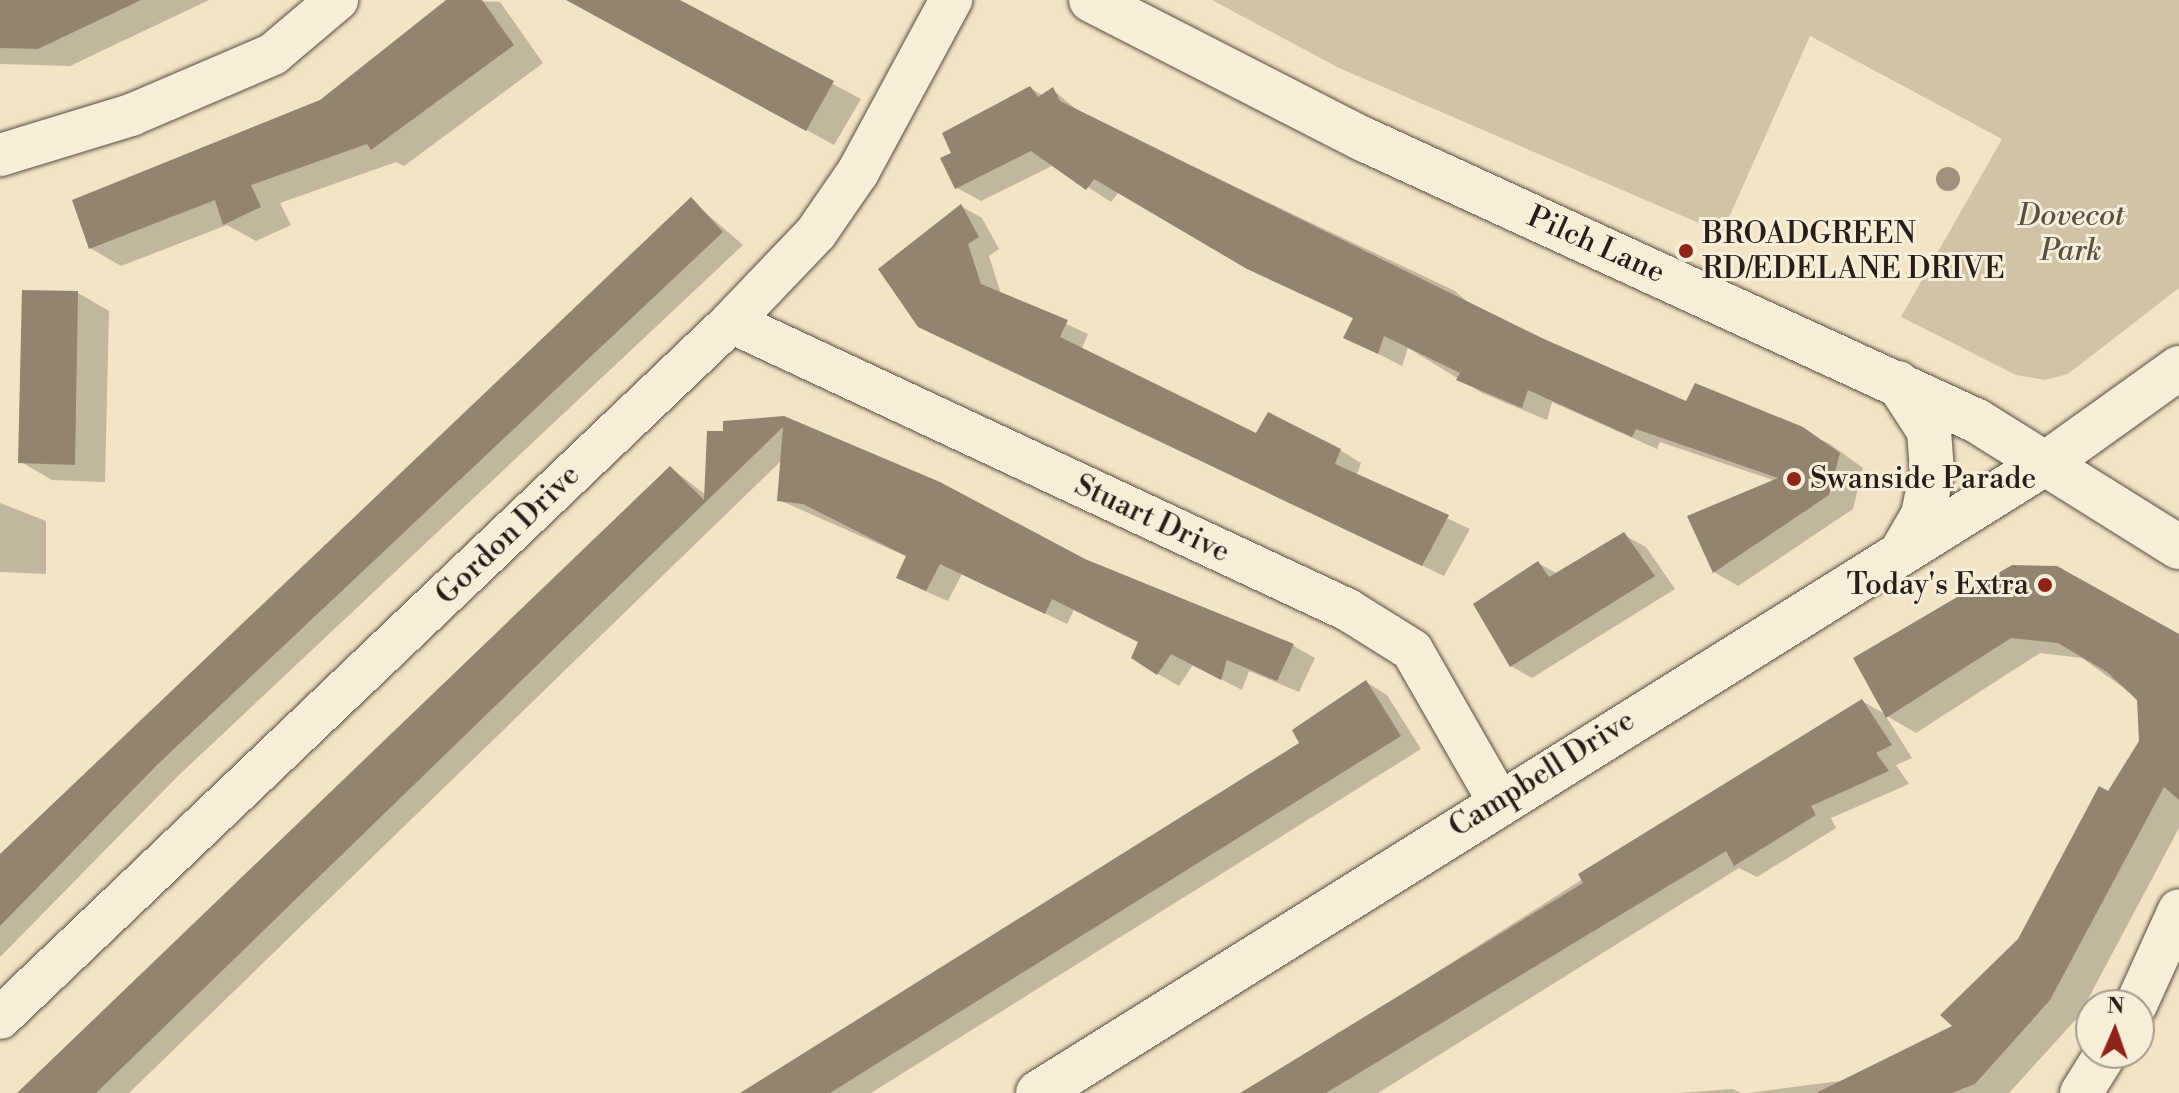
<!DOCTYPE html>
<html>
<head>
<meta charset="utf-8">
<style>
  body { margin:0 }
  #map { position:relative; width:2179px; height:1093px; overflow:hidden; background:#f2e5c6; font-family:"Libre Bodoni",serif }
  div>[style] { position:absolute }
  [style*='--x'] { left:calc(var(--x)*1px); top:calc(var(--y)*1px); width:calc(var(--w)*1px); rotate:calc(var(--a)*1deg) }
  .green>* { inset:0; background:#d0c3a8 }
  .shadow>* { inset:0; background:#0003 }
  .building>* { inset:0; background:#918572 }
  .roads { filter:drop-shadow(0 0 2px #5a4f43) drop-shadow(0 0 2px #5a4f43) }
  .minor>* { height:42px; margin:-21px; padding:0 21px; transform-origin:21px; border-radius:21px; background:#f7eeda }
  .tertiary>* { height:44px; margin:-22px; padding:0 22px; transform-origin:22px; border-radius:22px; background:#f7eeda }
  .trees>* { width:24px; height:24px; margin:-12px; border-radius:50%; background:#9e927d }
  .dots>* { width:22px; height:22px; translate:-50% -50%; box-sizing:border-box; border:4px solid #f7eeda; border-radius:50% }
  span { translate:-50% -50%; white-space:nowrap; text-align:center; line-height:1.15; -webkit-text-stroke:6px #f7eeda; paint-order:stroke }
  .park-label { font-size:30px; color:#5a4f42; font-style:italic }
  .poi-label { font-size:30px; color:#281d17 }
  .left { translate:0 -50%; text-align:left }
  .right { translate:-100% -50%; text-align:right }
  .street-label { font-size:30px; color:#281d17 }
  .north { position:absolute; left:2075px; top:989px; width:80px; height:80px; box-sizing:border-box; background:#f7eeda; border:2px solid #a49a8c; border-radius:50%; rotate:2deg; font-size:22px; font-weight:700; line-height:32px; text-align:center; color:#281d17 }
  .north::after { content:''; display:block; margin:auto; width:28px; height:36px; background:#8f2418; clip-path:polygon(50% 0,100% 100%,50% 72%,0 100%) }
</style>
</head>
<body>
<div id="map">
  <div class="green">
    <div style="clip-path:polygon(1212px 0,2179px 0,2179px 288px,2068px 374px,2045px 380px,2016px 375px,1901px 317px,2002px 139px,1810px 36px,1722px 233px,1339px 68px)"></div>
  </div>
  <div class="shadow">
    <div style="clip-path:polygon(0 0,209px 0,70px 66px,0 64px)"></div>
    <div style="clip-path:polygon(449px 0,500px 2px,543px 63px,404px 166px,396px 162px,280px 203px,291px 225px,256px 241px,227px 225px,121px 266px,90px 248px,321px 102px)"></div>
    <div style="clip-path:polygon(570px 0,676px 0,861px 99px,834px 145px)"></div>
    <div style="clip-path:polygon(1030px 88px,1044px 96px,1053px 90px,1082px 114px,1455px 291px,1477px 310px,1688px 403px,1696px 385px,1830px 444px,1863px 468px,1853px 509px,1738px 586px,1714px 572px,1776px 481px,1660px 442px,1657px 449px,1552px 402px,1547px 420px,1482px 393px,1408px 348px,1402px 366px,1345px 337px,1354px 319px,1119px 192px,1111px 202px,1054px 165px,981px 201px,957px 188px,954px 154px)"></div>
    <div style="clip-path:polygon(691px 200px,743px 245px,178px 776px,0 957px,0 859px)"></div>
    <div style="clip-path:polygon(961px 206px,982px 218px,999px 249px,989px 256px,1001px 294px,1088px 334px,1081px 350px,1257px 435px,1340px 450px,1361px 463px,1356px 476px,1470px 529px,1444px 576px,920px 326px)"></div>
    <div style="clip-path:polygon(78px 293px,109px 311px,105px 482px,52px 480px,21px 462px)"></div>
    <div style="clip-path:polygon(784px 418px,1085px 561px,1294px 646px,1315px 658px,1299px 692px,1249px 671px,1242px 690px,1193px 665px,1179px 686px,1158px 674px,1140px 642px,1074px 610px,1067px 624px,962px 574px,948px 601px,920px 589px,899px 577px,908px 557px,779px 500px,782px 460px,129px 1093px,22px 1093px,671px 468px,706px 495px,724px 433px)"></div>
    <div style="clip-path:polygon(0 503px,46px 521px,46px 574px,0 572px)"></div>
    <div style="clip-path:polygon(1624px 535px,1646px 547px,1675px 589px,1532px 678px,1511px 666px,1538px 563px,1558px 574px)"></div>
    <div style="clip-path:polygon(2013px 567px,2179px 636px,2179px 828px,2079px 1016px,2009px 1093px,1748px 1093px,1847px 1080px,1955px 1027px,2019px 940px,2141px 741px,2139px 699px,2082px 658px,2040px 653px,1916px 733px,1885px 715px,1912px 758px,1896px 765px,1909px 784px,1831px 818px,1836px 828px,1757px 877px,1739px 868px,1378px 1093px,1247px 1093px,1862px 701px,1887px 715px)"></div>
    <div style="clip-path:polygon(1366px 682px,1387px 695px,1421px 749px,871px 1093px,742px 1093px,1301px 744px)"></div>
    <div style="clip-path:polygon(1733px 1089px,1741px 1093px,1679px 1093px)"></div>
  </div>
  <div class="building">
    <div style="clip-path:polygon(0 0,141px 0,38px 49px,0 48px)"></div>
    <div style="clip-path:polygon(446px 0,482px 0,514px 45px,371px 150px,367px 144px,251px 185px,261px 207px,223px 225px,215px 200px,89px 249px,72px 200px,320px 100px)"></div>
    <div style="clip-path:polygon(566px 0,680px 0,834px 81px,806px 131px)"></div>
    <div style="clip-path:polygon(1030px 86px,1038px 97px,1053px 87px,1060px 101px,1544px 339px,1686px 401px,1695px 383px,1803px 427px,1840px 453px,1829px 495px,1713px 573px,1687px 516px,1778px 478px,1636px 429px,1632px 437px,1528px 390px,1522px 408px,1456px 380px,1460px 373px,1384px 336px,1378px 354px,1343px 338px,1353px 318px,1247px 269px,1094px 179px,1086px 190px,1031px 151px,955px 189px,940px 158px,951px 153px,942px 133px)"></div>
    <div style="clip-path:polygon(691px 197px,723px 232px,157px 765px,0 926px,0 854px)"></div>
    <div style="clip-path:polygon(961px 204px,979px 237px,968px 244px,981px 284px,1068px 320px,1060px 337px,1256px 433px,1268px 412px,1341px 449px,1335px 464px,1449px 515px,1422px 566px,918px 327px,878px 269px)"></div>
    <div style="clip-path:polygon(22px 290px,78px 291px,75px 465px,18px 463px)"></div>
    <div style="clip-path:polygon(784px 416px,940px 482px,1085px 559px,1294px 644px,1277px 681px,1227px 660px,1221px 680px,1171px 654px,1157px 675px,1131px 658px,1138px 642px,1052px 599px,1045px 614px,940px 564px,926px 591px,896px 578px,906px 556px,803px 504px,777px 501px,783px 427px,96px 1093px,17px 1093px,670px 466px,704px 500px,707px 431px,723px 431px,723px 421px)"></div>
    <div style="clip-path:polygon(1624px 532px,1655px 576px,1510px 667px,1473px 604px,1538px 561px,1549px 577px)"></div>
    <div style="clip-path:polygon(2012px 565px,2057px 566px,2179px 634px,2179px 800px,2164px 787px,2050px 1000px,1975px 1084px,1952px 1093px,1816px 1093px,1952px 1026px,1940px 1015px,2018px 939px,2099px 786px,2108px 791px,2139px 741px,2137px 700px,2107px 672px,2058px 643px,2011px 638px,1886px 718px,1853px 658px)"></div>
    <div style="clip-path:polygon(1366px 680px,1401px 736px,830px 1093px,740px 1093px,1299px 743px,1292px 730px)"></div>
    <div style="clip-path:polygon(1862px 699px,1892px 745px,1876px 753px,1889px 771px,1811px 806px,1816px 815px,1734px 866px,1726px 851px,1326px 1093px,1240px 1093px,1583px 883px,1578px 874px)"></div>
  </div>
  <div class="roads">
    <div class="minor">
      <div style="--x:0;--y:155;--w:137;--a:-17"></div>
      <div style="--x:131;--y:115;--w:155;--a:-23.2"></div>
      <div style="--x:273;--y:54;--w:84;--a:-40.2"></div>
      <div style="--x:731;--y:322;--w:681;--a:25.02"></div>
      <div style="--x:1348;--y:610;--w:75;--a:32"></div>
      <div style="--x:1412;--y:650;--w:173;--a:60.2"></div>
      <div style="--x:2136;--y:1005;--w:104;--a:-65.6"></div>
      <div style="--x:0;--y:1018;--w:1009;--a:-43.59"></div>
      <div style="--x:731;--y:322;--w:123;--a:-46.3"></div>
      <div style="--x:816;--y:233;--w:74;--a:-55.5"></div>
      <div style="--x:858;--y:172;--w:196;--a:-61.6"></div>
      <div style="--x:2081;--y:1093;--w:47;--a:-58"></div>
    </div>
    <div class="tertiary">
      <div style="--x:1091;--y:0;--w:305;--a:27.1"></div>
      <div style="--x:1363;--y:139;--w:676;--a:24.67"></div>
      <div style="--x:1977;--y:421;--w:238;--a:32"></div>
      <div style="--x:1898;--y:383;--w:57;--a:57.1"></div>
      <div style="--x:1929;--y:431;--w:40;--a:85.7"></div>
      <div style="--x:1932;--y:471;--w:45;--a:101.6"></div>
      <div style="--x:1923;--y:515;--w:44;--a:120.1"></div>
      <div style="--x:1038;--y:1093;--w:1192;--a:-32.01"></div>
      <div style="--x:2049;--y:461;--w:160;--a:-35.6"></div>
    </div>
  </div>
  <div class="trees">
    <div style="left:1948px;top:179px"></div>
  </div>
  <div class="dots">
    <div style="left:1686px;top:251px;background:#8f2418"></div>
    <div style="left:1794px;top:479px;background:#8f2418"></div>
    <div style="left:2045px;top:585px;background:#8f2418"></div>
  </div>
  <div class="park-label">
    <span style="left:2071px;top:233px">Dovecot<br>Park</span>
  </div>
  <div class="poi-label">
    <span class="left" style="left:1702px;top:251px">BROADGREEN<br>RD/EDELANE DRIVE</span>
    <span class="left" style="left:1810px;top:479px">Swanside Parade</span>
    <span class="right" style="left:2029px;top:585px">Today's Extra</span>
  </div>
  <div class="street-label">
    <span style="left:1596px;top:245px;rotate:24deg">Pilch Lane</span>
    <span style="left:1152px;top:519px;rotate:25deg">Stuart Drive</span>
    <span style="left:508px;top:535px;rotate:-44deg">Gordon Drive</span>
    <span style="left:1542px;top:774px;rotate:-32deg">Campbell Drive</span>
  </div>
  <div class="north">N</div>
</div>
</body>
</html>
